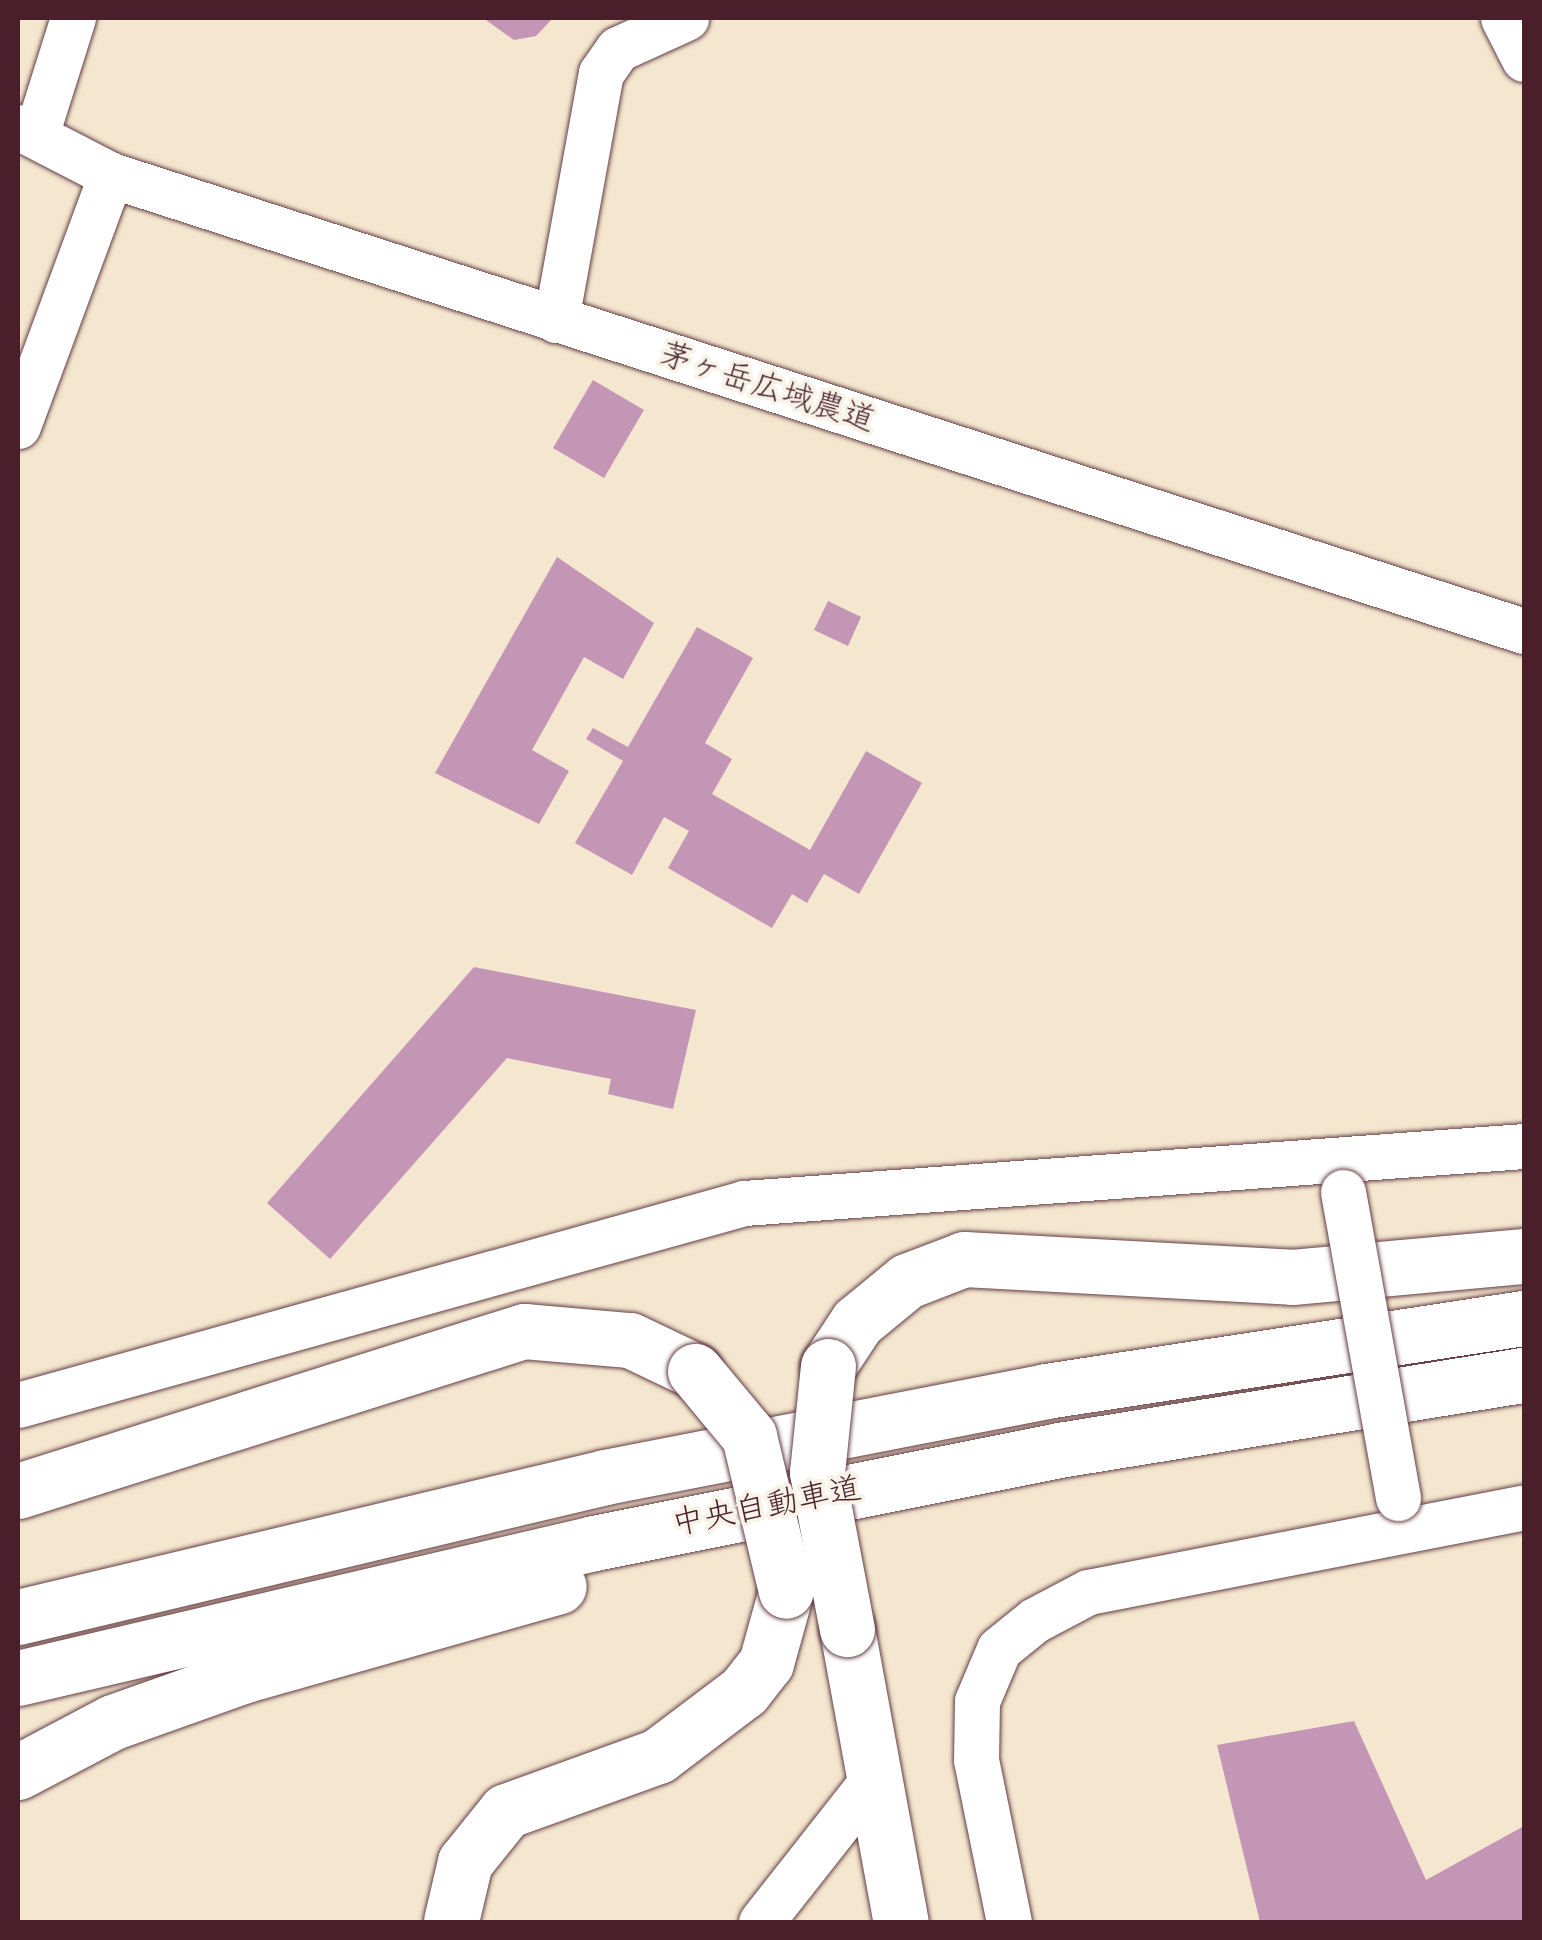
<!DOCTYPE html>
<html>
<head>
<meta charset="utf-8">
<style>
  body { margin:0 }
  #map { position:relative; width:1542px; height:1940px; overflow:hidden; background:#f4e6cf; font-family:Kalam,"Klee One",sans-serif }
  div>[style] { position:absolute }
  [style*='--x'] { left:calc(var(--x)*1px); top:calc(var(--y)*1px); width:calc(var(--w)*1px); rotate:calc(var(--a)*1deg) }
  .building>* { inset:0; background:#c396b6 }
  .roads { filter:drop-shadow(0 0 2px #643d44) drop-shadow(0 0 2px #643d44) }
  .minor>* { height:45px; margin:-22.5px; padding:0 22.5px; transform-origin:22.5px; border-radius:22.5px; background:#fff }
  .highway>* { height:55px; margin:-27.5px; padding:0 27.5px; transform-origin:27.5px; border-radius:27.5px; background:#fff }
  .bridges { filter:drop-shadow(0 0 2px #643d44) drop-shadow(0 0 2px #643d44) }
  .minor-bridge>* { height:45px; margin:-22.5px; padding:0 22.5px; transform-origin:22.5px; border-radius:22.5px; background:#fff }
  .highway-bridge>* { height:55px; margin:-27.5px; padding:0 27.5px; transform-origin:27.5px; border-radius:27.5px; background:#fff }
  span { translate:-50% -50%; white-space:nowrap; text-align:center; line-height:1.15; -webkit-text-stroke:8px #f7f3e8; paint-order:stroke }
  .street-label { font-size:32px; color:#4a1f2b }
  .frame { position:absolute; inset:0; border:20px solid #4a1f2b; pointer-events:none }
</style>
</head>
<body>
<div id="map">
  <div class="building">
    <div style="clip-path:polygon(483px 18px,553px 18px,536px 36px,514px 40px)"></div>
    <div style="clip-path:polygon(593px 380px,644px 410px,604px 478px,553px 448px)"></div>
    <div style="clip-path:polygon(557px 557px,654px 623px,623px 679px,584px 657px,532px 750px,569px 771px,539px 824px,435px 773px)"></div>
    <div style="clip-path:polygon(828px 601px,861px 617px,848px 646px,814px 630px)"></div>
    <div style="clip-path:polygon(697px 627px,753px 658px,705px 743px,732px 759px,712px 794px,810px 850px,866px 751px,922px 783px,859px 894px,824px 874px,807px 903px,792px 894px,772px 928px,668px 868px,689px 831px,664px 817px,632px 875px,575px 843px,623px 761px,586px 739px,593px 728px,628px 747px)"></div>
    <div style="clip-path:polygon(474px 967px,696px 1010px,673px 1109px,608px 1094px,611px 1079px,507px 1058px,330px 1259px,267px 1203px)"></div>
    <div style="clip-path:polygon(1354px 1721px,1426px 1880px,1524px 1826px,1524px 1922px,1260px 1922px,1217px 1745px)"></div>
  </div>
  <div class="roads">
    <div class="minor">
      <div style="--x:1503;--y:18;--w:46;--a:62.9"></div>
      <div style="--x:18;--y:127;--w:105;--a:27.3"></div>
      <div style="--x:111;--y:175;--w:1485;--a:17.89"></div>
      <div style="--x:37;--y:132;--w:120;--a:-72.5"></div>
      <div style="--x:556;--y:320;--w:251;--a:-79.7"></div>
      <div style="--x:601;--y:73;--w:29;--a:-55"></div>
      <div style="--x:618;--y:49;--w:75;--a:-24.5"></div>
      <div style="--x:18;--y:426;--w:268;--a:-69.7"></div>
      <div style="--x:18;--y:1405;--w:754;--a:-15.55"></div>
      <div style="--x:744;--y:1203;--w:782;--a:-4.18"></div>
      <div style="--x:761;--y:1922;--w:184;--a:-51.8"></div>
      <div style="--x:1009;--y:1922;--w:165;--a:-101.5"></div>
      <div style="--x:976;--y:1760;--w:59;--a:-89"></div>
      <div style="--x:977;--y:1701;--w:56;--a:-67.1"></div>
      <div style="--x:999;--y:1649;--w:46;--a:-38.9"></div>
      <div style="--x:1035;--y:1620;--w:60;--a:-27.8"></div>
      <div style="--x:1088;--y:1592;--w:444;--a:-11"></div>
    </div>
    <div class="highway">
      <div style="--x:828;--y:1366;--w:53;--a:-56.6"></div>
      <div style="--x:857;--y:1322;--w:65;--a:-39.4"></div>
      <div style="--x:907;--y:1281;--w:61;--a:-21.1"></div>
      <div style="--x:964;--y:1259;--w:328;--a:3.1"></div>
      <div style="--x:1292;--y:1277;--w:233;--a:-5.2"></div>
      <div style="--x:18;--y:1491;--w:531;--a:-17.55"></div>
      <div style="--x:524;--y:1331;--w:106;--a:4.9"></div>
      <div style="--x:630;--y:1340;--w:72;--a:25.5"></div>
      <div style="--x:18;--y:1617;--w:603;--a:-13.41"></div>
      <div style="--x:605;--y:1477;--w:449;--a:-11"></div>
      <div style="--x:1046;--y:1391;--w:484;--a:-8.7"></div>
      <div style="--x:847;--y:1629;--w:298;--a:79.6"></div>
      <div style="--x:18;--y:1678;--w:592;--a:-13.19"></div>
      <div style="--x:594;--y:1543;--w:474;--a:-11.3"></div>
      <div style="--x:1059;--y:1450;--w:471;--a:-9.2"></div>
      <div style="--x:18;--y:1772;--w:107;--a:-27.8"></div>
      <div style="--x:113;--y:1722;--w:140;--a:-19.6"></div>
      <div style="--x:245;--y:1675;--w:326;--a:-15.8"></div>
      <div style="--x:451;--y:1921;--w:61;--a:-76.7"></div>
      <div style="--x:465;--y:1862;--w:65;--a:-51.2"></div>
      <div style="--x:506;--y:1811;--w:162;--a:-19.9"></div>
      <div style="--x:658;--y:1756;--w:108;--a:-37.1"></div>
      <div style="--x:744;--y:1691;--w:36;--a:-52"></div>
      <div style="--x:766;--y:1663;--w:75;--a:-74.5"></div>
    </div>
  </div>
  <div class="bridges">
    <div class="minor-bridge">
      <div style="--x:1343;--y:1192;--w:311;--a:79.8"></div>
    </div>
    <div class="highway-bridge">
      <div style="--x:828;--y:1366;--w:107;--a:95.9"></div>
      <div style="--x:817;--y:1472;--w:160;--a:79.2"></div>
      <div style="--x:695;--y:1371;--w:85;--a:50.3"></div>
      <div style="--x:749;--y:1436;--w:159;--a:76.6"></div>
    </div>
  </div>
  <div class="street-label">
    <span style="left:767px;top:389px;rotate:18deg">茅ヶ岳広域農道</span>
    <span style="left:767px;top:1508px;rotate:-11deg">中央自動車道</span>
  </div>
  <div class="frame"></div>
</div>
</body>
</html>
